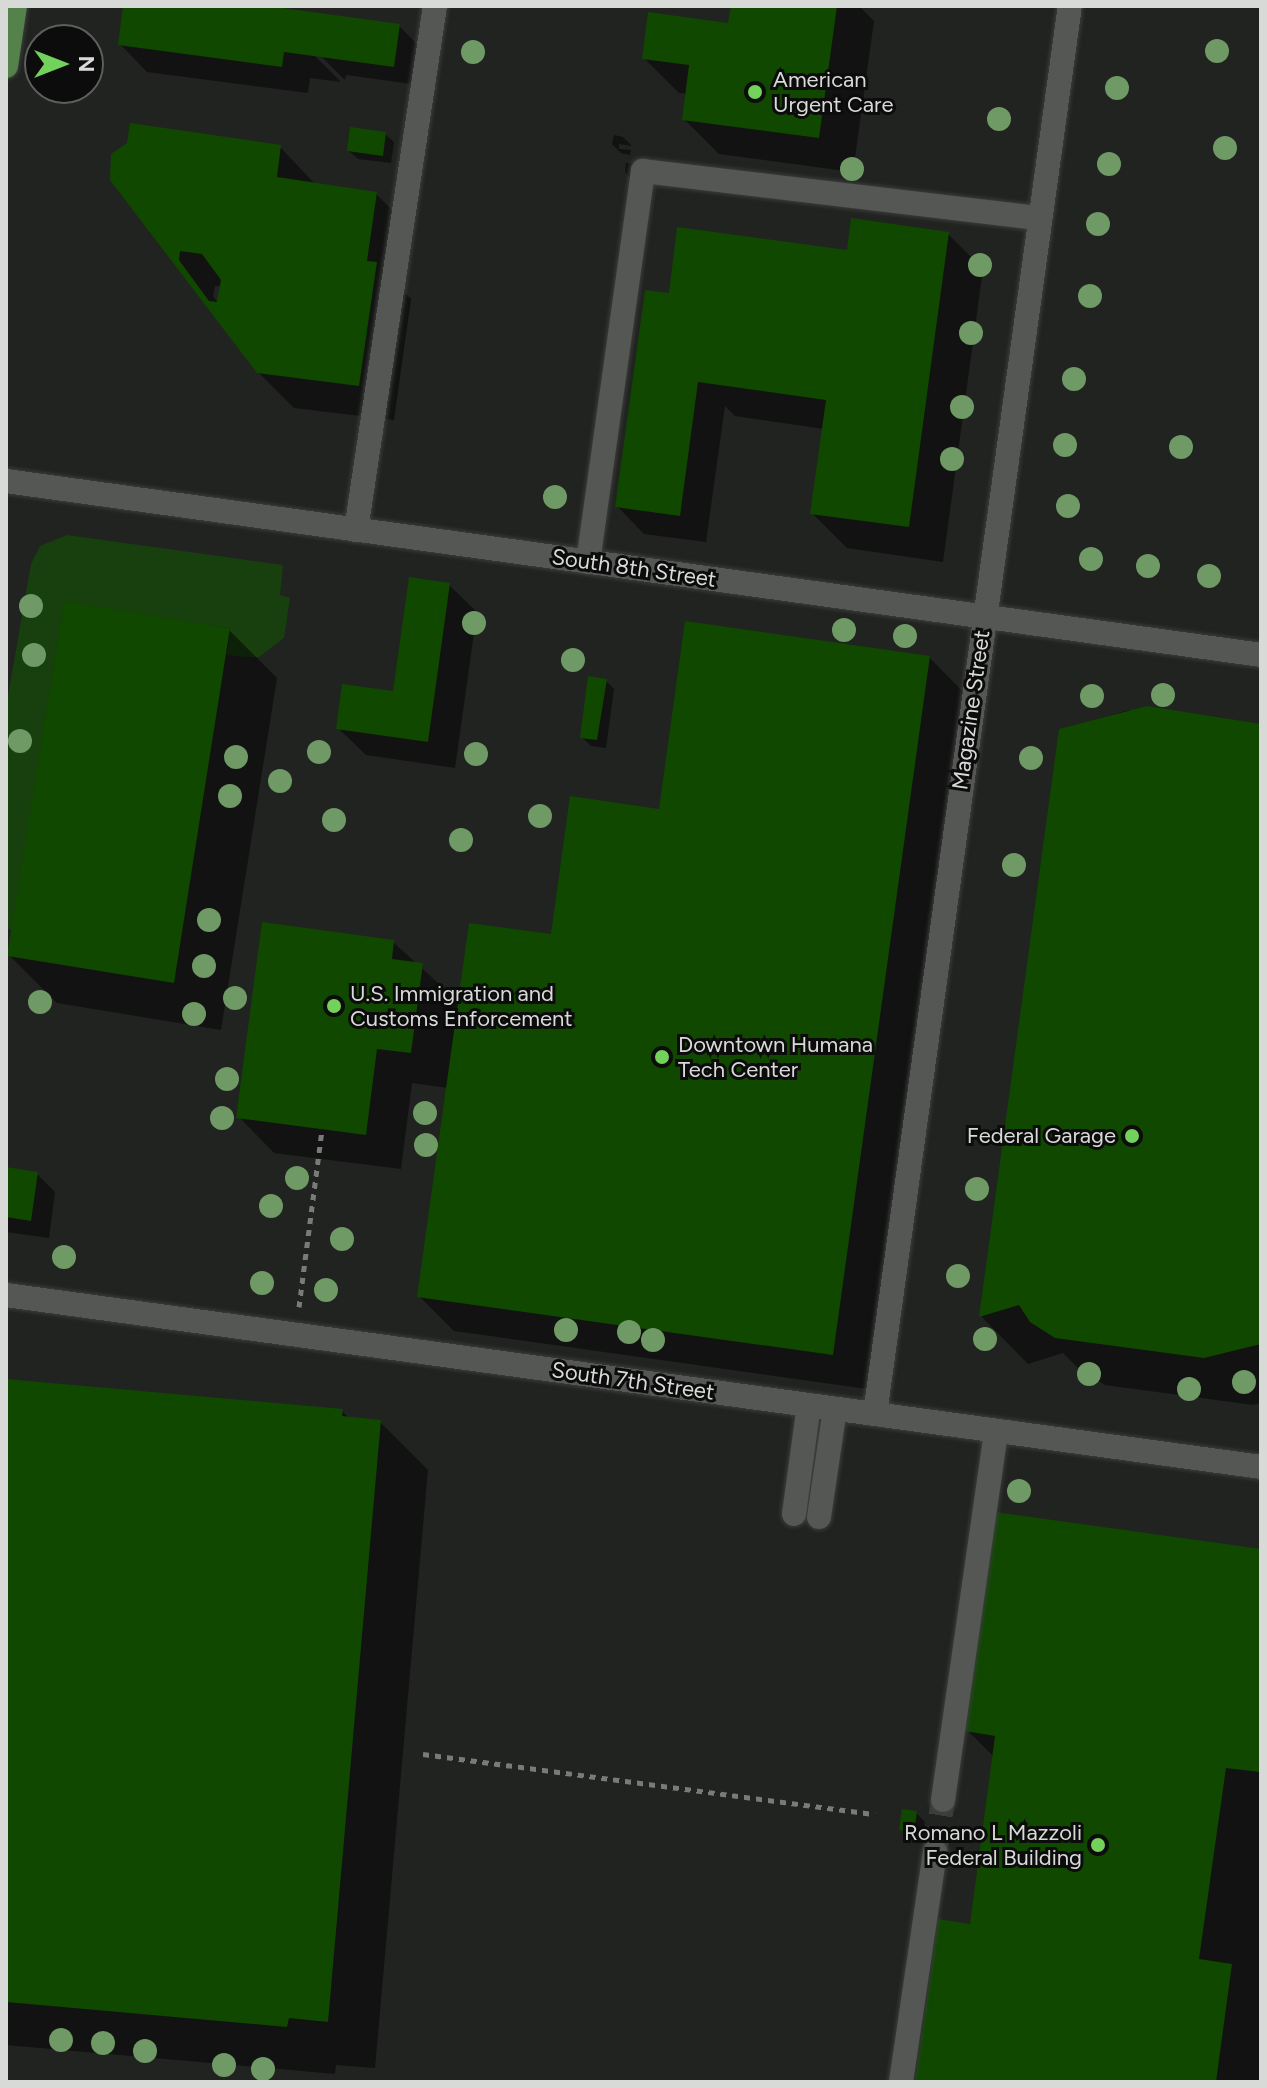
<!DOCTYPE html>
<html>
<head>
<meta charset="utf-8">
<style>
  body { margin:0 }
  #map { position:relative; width:1267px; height:2088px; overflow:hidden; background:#212320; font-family:Figtree,sans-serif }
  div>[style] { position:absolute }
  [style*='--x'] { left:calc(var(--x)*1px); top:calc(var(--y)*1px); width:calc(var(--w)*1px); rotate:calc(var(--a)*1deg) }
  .green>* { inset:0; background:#183f0e }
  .shadow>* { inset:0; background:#0007 }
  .building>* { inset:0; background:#104800 }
  .minor-tunnel>* { height:24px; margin-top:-12px; transform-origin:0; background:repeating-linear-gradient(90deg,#3c3e3c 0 24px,transparent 0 36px) }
  .path>* { height:5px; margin-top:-2.5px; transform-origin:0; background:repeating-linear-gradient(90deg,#797b79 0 6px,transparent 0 12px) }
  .roads { filter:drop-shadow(0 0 2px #3b3d3b) drop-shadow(0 0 2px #3b3d3b) }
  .minor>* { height:24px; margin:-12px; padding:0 12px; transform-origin:12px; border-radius:12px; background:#555754 }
  .major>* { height:24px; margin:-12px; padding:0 12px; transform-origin:12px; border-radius:12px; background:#55814b }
  .trees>* { width:24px; height:24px; margin:-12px; border-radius:50%; background:#6f9965 }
  .dots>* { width:22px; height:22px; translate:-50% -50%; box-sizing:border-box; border:4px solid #0b0c0b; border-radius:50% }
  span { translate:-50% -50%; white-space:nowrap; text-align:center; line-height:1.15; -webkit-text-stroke:6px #0b0c0b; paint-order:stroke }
  .poi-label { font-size:22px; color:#d8dad8 }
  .left { translate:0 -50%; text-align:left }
  .right { translate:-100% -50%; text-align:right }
  .street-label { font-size:22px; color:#d8dad8 }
  .frame { position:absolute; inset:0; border:8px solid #d8dad8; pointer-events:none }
  .north { position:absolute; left:24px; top:24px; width:80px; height:80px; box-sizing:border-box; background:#0b0c0b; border:2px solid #5d5e5d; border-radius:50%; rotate:90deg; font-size:22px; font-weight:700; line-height:32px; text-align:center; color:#d8dad8 }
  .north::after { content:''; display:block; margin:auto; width:28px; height:36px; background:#73d25c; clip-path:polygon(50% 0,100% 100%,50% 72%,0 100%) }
</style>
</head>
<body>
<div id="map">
  <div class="green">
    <div style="clip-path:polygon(67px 535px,283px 565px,280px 595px,290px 598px,284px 638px,259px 657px,246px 657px,227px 655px,230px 628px,64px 602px,12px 930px,6px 929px,6px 707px,31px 564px,40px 546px)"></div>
  </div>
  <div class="shadow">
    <div style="clip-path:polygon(126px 6px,253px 6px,399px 26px,417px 44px,412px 84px,346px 75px,345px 80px,319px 54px,313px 54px,341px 82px,310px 78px,308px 93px,147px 72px,120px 44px)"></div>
    <div style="clip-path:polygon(733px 6px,859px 6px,874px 21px,853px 172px,719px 154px,684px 119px,688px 94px,679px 93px,644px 58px,730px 26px)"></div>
    <div style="clip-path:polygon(385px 134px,394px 142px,391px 163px,358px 159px,349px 151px)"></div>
    <div style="clip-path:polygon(614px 135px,623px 137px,632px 146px,619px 144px,619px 149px,631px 150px,630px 155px,621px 153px,612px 144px)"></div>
    <div style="clip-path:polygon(evenodd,280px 147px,315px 184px,376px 194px,411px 229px,402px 290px,411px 299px,394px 420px,294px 408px,258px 372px,112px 179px,280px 147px,215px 286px,222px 286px,219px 305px,213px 296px,215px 286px)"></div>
    <div style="clip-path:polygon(626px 163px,636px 164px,633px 181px,625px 172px)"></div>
    <div style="clip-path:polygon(948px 234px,983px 269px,943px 562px,847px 548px,812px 513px,824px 429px,735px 416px,725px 406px,706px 542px,644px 534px,617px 506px,670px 295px,849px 252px)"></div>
    <div style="clip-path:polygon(449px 585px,477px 612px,455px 768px,366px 755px,338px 728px,394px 693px)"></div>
    <div style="clip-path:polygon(229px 630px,277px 678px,221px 1030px,57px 1003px,9px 955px)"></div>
    <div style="clip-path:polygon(929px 657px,964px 693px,867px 1389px,454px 1331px,419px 1296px,448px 1088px,412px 1083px,401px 1169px,274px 1153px,239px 1117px,393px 942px,460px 1003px,553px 937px,660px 811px)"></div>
    <div style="clip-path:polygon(606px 681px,614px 689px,606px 748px,591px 746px,582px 737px)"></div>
    <div style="clip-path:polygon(1129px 710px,1164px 710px,1261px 725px,1261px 1403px,1253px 1405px,1105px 1385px,1080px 1370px,1063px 1353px,1028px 1364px,981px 1316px,1061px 730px)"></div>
    <div style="clip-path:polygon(6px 1169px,37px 1174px,55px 1192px,49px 1238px,6px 1232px)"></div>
    <div style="clip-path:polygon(6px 1381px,342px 1411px,350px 1419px,380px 1422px,428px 1470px,375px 2068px,336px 2065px,335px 2074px,6px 2045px)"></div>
    <div style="clip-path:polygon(996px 1514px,1261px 1551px,1261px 2082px,917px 2082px,971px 1926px,994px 1757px,967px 1730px)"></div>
    <div style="clip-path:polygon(916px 1813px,925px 1822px,923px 1840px,910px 1838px,901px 1829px)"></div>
  </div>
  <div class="building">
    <div style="clip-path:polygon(123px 6px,268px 6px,400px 24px,394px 67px,284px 52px,282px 67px,118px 45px)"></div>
    <div style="clip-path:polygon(731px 6px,837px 6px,819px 138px,682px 120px,689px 65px,642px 59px,648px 12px,728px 23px)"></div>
    <div style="clip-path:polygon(evenodd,130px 123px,281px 145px,277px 177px,377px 192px,367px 261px,377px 262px,359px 386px,257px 373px,110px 180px,111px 154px,127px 143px,130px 123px,180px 251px,202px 254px,221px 280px,217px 302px,209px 301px,179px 260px,180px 251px)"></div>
    <div style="clip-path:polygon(350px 127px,386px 132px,383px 156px,347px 151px)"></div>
    <div style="clip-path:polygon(851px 218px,949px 232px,909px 527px,810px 514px,826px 400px,698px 382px,680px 516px,615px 507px,645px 290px,669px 293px,677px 227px,847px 250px)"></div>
    <div style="clip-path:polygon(409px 577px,450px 583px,428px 742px,336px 729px,342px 684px,393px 691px)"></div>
    <div style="clip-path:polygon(64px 601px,230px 628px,174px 983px,7px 956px)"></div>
    <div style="clip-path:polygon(685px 621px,930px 656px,833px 1355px,417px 1297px,469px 923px,551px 934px,570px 796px,659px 809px)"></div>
    <div style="clip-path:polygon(588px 676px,607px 679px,597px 740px,580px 738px)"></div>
    <div style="clip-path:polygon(1147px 706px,1261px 724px,1261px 1344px,1204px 1358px,1055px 1338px,1030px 1322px,1019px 1305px,979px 1317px,1059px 729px)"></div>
    <div style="clip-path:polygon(262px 922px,394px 940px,392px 959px,423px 963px,411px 1053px,377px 1049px,366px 1135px,236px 1118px)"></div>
    <div style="clip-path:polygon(6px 1167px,38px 1172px,31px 1221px,6px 1217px)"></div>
    <div style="clip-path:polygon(6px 1379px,343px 1409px,342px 1416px,381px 1420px,328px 2022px,289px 2018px,287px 2027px,6px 2002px)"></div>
    <div style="clip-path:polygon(995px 1512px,1261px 1549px,1260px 1772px,1226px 1768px,1199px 1959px,1232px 1964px,1216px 2082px,915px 2082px,938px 1919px,970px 1924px,995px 1736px,965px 1731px)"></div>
    <div style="clip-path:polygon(902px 1809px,917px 1811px,914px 1833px,899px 1830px)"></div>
  </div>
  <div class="minor-tunnel">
    <div style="--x:935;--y:1851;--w:52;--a:-81.1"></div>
  </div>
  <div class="path">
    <div style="--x:299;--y:1307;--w:179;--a:-82.6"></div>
    <div style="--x:423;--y:1754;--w:456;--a:7.6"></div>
  </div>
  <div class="roads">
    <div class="minor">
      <div style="--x:6;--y:481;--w:1267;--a:7.89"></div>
      <div style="--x:356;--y:530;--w:530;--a:-81.43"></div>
      <div style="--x:588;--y:562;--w:395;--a:-82"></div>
      <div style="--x:643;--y:171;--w:400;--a:6.8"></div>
      <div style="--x:6;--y:1295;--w:1267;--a:7.8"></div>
      <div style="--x:875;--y:1414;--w:1421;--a:-82.12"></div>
      <div style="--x:794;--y:1514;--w:110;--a:-82.2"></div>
      <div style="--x:819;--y:1517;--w:109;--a:-81.6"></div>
      <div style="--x:943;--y:1800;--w:373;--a:-81.8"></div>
      <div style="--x:901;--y:2082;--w:233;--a:-81.6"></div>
    </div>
    <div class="major">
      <div style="--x:6;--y:66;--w:61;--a:-81.5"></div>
    </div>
  </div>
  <div class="trees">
    <div style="left:1217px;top:51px"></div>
    <div style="left:473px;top:52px"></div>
    <div style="left:1117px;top:88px"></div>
    <div style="left:999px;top:119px"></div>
    <div style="left:1225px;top:148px"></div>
    <div style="left:1109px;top:164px"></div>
    <div style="left:852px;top:169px"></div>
    <div style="left:1098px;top:224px"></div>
    <div style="left:980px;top:265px"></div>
    <div style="left:1090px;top:296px"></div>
    <div style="left:971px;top:333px"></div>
    <div style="left:1074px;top:379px"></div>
    <div style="left:962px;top:407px"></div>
    <div style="left:1065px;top:445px"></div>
    <div style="left:1181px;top:447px"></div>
    <div style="left:952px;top:459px"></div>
    <div style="left:555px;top:497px"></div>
    <div style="left:1068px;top:506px"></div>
    <div style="left:1091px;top:559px"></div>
    <div style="left:1148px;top:566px"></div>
    <div style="left:1209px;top:576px"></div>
    <div style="left:31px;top:606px"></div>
    <div style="left:474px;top:623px"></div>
    <div style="left:844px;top:630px"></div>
    <div style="left:905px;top:636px"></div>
    <div style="left:34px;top:655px"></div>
    <div style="left:573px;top:660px"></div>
    <div style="left:1163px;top:695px"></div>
    <div style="left:1092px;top:696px"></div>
    <div style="left:20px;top:741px"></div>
    <div style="left:319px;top:752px"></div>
    <div style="left:476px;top:754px"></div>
    <div style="left:236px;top:757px"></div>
    <div style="left:1031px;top:758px"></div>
    <div style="left:280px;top:781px"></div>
    <div style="left:230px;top:796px"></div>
    <div style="left:540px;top:816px"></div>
    <div style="left:334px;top:820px"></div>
    <div style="left:461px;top:840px"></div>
    <div style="left:1014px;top:865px"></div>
    <div style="left:209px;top:920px"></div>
    <div style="left:204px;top:966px"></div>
    <div style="left:235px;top:998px"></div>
    <div style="left:40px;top:1002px"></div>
    <div style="left:194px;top:1014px"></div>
    <div style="left:227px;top:1079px"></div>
    <div style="left:425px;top:1113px"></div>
    <div style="left:222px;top:1118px"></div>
    <div style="left:426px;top:1145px"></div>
    <div style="left:297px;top:1178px"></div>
    <div style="left:977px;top:1189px"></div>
    <div style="left:271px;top:1206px"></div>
    <div style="left:342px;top:1239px"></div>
    <div style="left:64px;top:1257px"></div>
    <div style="left:958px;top:1276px"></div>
    <div style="left:262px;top:1283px"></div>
    <div style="left:326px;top:1290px"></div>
    <div style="left:566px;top:1330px"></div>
    <div style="left:629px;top:1332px"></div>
    <div style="left:985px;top:1339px"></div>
    <div style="left:653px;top:1340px"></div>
    <div style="left:1089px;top:1374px"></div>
    <div style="left:1244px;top:1382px"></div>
    <div style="left:1189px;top:1389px"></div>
    <div style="left:1019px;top:1491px"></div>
    <div style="left:61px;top:2040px"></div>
    <div style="left:103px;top:2043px"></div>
    <div style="left:145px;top:2051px"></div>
    <div style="left:224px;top:2065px"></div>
    <div style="left:263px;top:2069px"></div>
  </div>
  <div class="dots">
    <div style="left:755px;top:92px;background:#73d25c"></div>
    <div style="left:334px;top:1006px;background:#73d25c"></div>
    <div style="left:662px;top:1057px;background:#73d25c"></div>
    <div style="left:1132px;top:1136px;background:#73d25c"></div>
    <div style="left:1098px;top:1845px;background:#73d25c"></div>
  </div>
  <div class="poi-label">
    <span class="left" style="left:773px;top:92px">American<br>Urgent Care</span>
    <span class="left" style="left:350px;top:1006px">U.S. Immigration and<br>Customs Enforcement</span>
    <span class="left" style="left:678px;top:1057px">Downtown Humana<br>Tech Center</span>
    <span class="right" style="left:1116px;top:1136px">Federal Garage</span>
    <span class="right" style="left:1082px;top:1845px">Romano L Mazzoli<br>Federal Building</span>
  </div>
  <div class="street-label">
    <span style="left:634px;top:568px;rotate:8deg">South 8th Street</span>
    <span style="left:971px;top:710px;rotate:-82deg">Magazine Street</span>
    <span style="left:633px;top:1381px;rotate:8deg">South 7th Street</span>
  </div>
  <div class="frame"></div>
  <div class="north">N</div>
</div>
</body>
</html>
